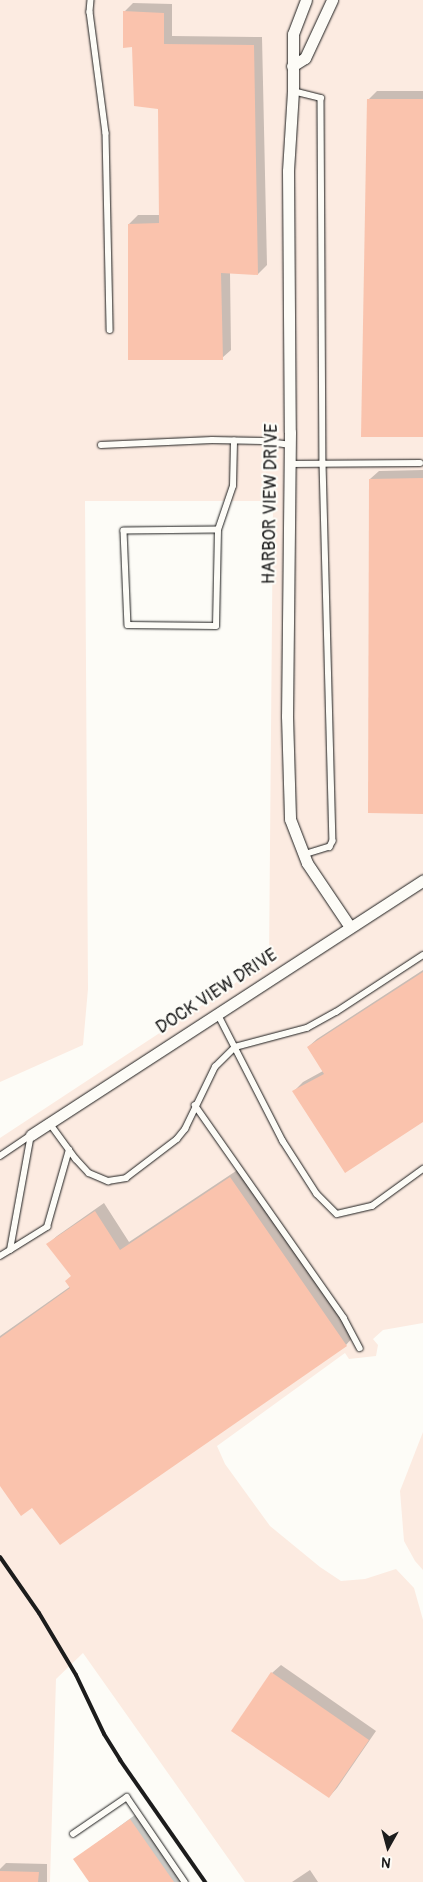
<!DOCTYPE html>
<html>
<head>
<meta charset="utf-8">
<style>
  body { margin:0 }
  #map { position:relative; width:423px; height:1882px; overflow:hidden; background:#fdfcf7; font-family:Pangolin,sans-serif }
  div>[style] { position:absolute }
  [style*='--x'] { left:calc(var(--x)*1px); top:calc(var(--y)*1px); width:calc(var(--w)*1px); rotate:calc(var(--a)*1deg) }
  .built>* { inset:0; background:#fcebe1 }
  .shadow>* { inset:0; background:#0003 }
  .building>* { inset:0; background:#fac3ad }
  .roads { filter:drop-shadow(0 0 1px #1c1c1c) drop-shadow(0 0 1px #1c1c1c) }
  .lane>* { height:5.5px; margin:-2.75px; padding:0 2.75px; transform-origin:2.75px; border-radius:2.75px; background:#fdfcf7 }
  .street>* { height:11px; margin:-5.5px; padding:0 5.5px; transform-origin:5.5px; border-radius:5.5px; background:#fdfcf7 }
  .rail>* { height:4px; margin:-2px; padding:0 2px; transform-origin:2px; border-radius:2px; background:#1c1c1c }
  span { translate:-50% -50%; white-space:nowrap; text-align:center; line-height:1.15; -webkit-text-stroke:4.5px #fdfcf7; paint-order:stroke }
  .street-label { font-size:18px; color:#1c1c1c }
  .north { position:absolute; left:363px; top:1822px; width:50px; height:50px; -webkit-text-stroke:4px #fdfcf7; paint-order:stroke; rotate:187deg; font-size:14px; font-weight:700; line-height:20px; text-align:center; color:#1c1c1c }
  .north::after { content:''; display:block; margin:auto; width:18px; height:22px; background:#1c1c1c; clip-path:polygon(50% 0,100% 100%,50% 72%,0 100%) }
</style>
</head>
<body>
<div id="map">
  <div class="built">
    <div style="clip-path:polygon(0 0,423px 0,423px 1323px,383px 1330px,373px 1339px,378px 1345px,376px 1356px,349px 1359px,345px 1353px,217px 1446px,225px 1464px,270px 1526px,320px 1567px,341px 1581px,365px 1579px,396px 1569px,414px 1588px,423px 1620px,423px 1882px,245px 1882px,83px 1653px,56px 1679px,50px 1882px,0 1882px,0 1138px,269px 961px,273px 501px,85px 501px,88px 989px,83px 1045px,0 1082px)"></div>
    <div style="clip-path:polygon(423px 1432px,423px 1570px,415px 1561px,404px 1541px,400px 1491px)"></div>
  </div>
  <div class="shadow">
    <div style="clip-path:polygon(133px 3px,172px 4px,172px 36px,262px 37px,267px 265px,258px 274px,230px 272px,231px 350px,222px 358px,129px 224px,138px 215px,160px 215px,160px 108px,133px 46px,124px 12px)"></div>
    <div style="clip-path:polygon(377px 91px,423px 91px,423px 436px,368px 100px)"></div>
    <div style="clip-path:polygon(423px 470px,423px 813px,370px 479px,379px 471px)"></div>
    <div style="clip-path:polygon(423px 970px,423px 1120px,294px 1091px,303px 1082px,323px 1071px,308px 1047px,317px 1039px)"></div>
    <div style="clip-path:polygon(239px 1169px,354px 1336px,346px 1345px,33px 1506px,0 1484px,0 1336px,71px 1286px,72px 1275px,48px 1244px,57px 1236px,104px 1203px,129px 1242px)"></div>
    <div style="clip-path:polygon(281px 1665px,376px 1731px,337px 1788px,329px 1797px,272px 1673px)"></div>
    <div style="clip-path:polygon(139px 1812px,188px 1882px,90px 1882px,75px 1859px)"></div>
    <div style="clip-path:polygon(6px 1863px,47px 1864px,47px 1882px,0 1882px,0 1869px)"></div>
    <div style="clip-path:polygon(310px 1870px,318px 1882px,292px 1882px)"></div>
  </div>
  <div class="building">
    <div style="clip-path:polygon(123px 11px,164px 13px,164px 44px,254px 45px,258px 275px,221px 273px,223px 360px,128px 360px,128px 224px,159px 223px,158px 109px,134px 106px,132px 47px,123px 48px)"></div>
    <div style="clip-path:polygon(367px 99px,423px 99px,423px 437px,361px 437px)"></div>
    <div style="clip-path:polygon(423px 478px,423px 814px,368px 813px,369px 479px)"></div>
    <div style="clip-path:polygon(423px 972px,423px 1122px,345px 1173px,292px 1091px,324px 1074px,307px 1047px)"></div>
    <div style="clip-path:polygon(230px 1177px,347px 1346px,60px 1545px,32px 1508px,21px 1516px,0 1486px,0 1338px,70px 1288px,65px 1281px,71px 1276px,46px 1244px,95px 1211px,120px 1250px)"></div>
    <div style="clip-path:polygon(271px 1672px,369px 1740px,329px 1798px,231px 1731px)"></div>
    <div style="clip-path:polygon(130px 1819px,174px 1882px,89px 1882px,73px 1859px)"></div>
    <div style="clip-path:polygon(0 1871px,39px 1872px,38px 1882px,0 1882px)"></div>
  </div>
  <div class="roads">
    <div class="lane">
      <div style="--x:91;--y:0;--w:12;--a:95"></div>
      <div style="--x:90;--y:12;--w:122;--a:82.5"></div>
      <div style="--x:106;--y:133;--w:197;--a:88.8"></div>
      <div style="--x:293;--y:91;--w:29;--a:14"></div>
      <div style="--x:321;--y:98;--w:365;--a:89.7"></div>
      <div style="--x:323;--y:463;--w:378;--a:88.5"></div>
      <div style="--x:333;--y:841;--w:7;--a:117"></div>
      <div style="--x:330;--y:847;--w:27;--a:163"></div>
      <div style="--x:101;--y:445;--w:111;--a:-2.6"></div>
      <div style="--x:212;--y:440;--w:50;--a:1.1"></div>
      <div style="--x:262;--y:441;--w:27;--a:8"></div>
      <div style="--x:289;--y:464;--w:131;--a:-0.4"></div>
      <div style="--x:218;--y:530;--w:94;--a:179.4"></div>
      <div style="--x:124;--y:531;--w:94;--a:87.6"></div>
      <div style="--x:128;--y:625;--w:88;--a:0.7"></div>
      <div style="--x:216;--y:626;--w:96;--a:-88.8"></div>
      <div style="--x:218;--y:530;--w:46;--a:-71.2"></div>
      <div style="--x:233;--y:486;--w:45;--a:-88.7"></div>
      <div style="--x:218;--y:1014;--w:143;--a:62.9"></div>
      <div style="--x:283;--y:1141;--w:63;--a:57.3"></div>
      <div style="--x:317;--y:1194;--w:28;--a:45"></div>
      <div style="--x:337;--y:1214;--w:36;--a:-13"></div>
      <div style="--x:372;--y:1206;--w:63;--a:-36"></div>
      <div style="--x:195;--y:1105;--w:260;--a:55"></div>
      <div style="--x:344;--y:1318;--w:34;--a:62"></div>
      <div style="--x:49;--y:1122;--w:46;--a:53.9"></div>
      <div style="--x:76;--y:1159;--w:19;--a:47"></div>
      <div style="--x:89;--y:1173;--w:21;--a:23"></div>
      <div style="--x:108;--y:1181;--w:18;--a:-9"></div>
      <div style="--x:126;--y:1178;--w:64;--a:-37.4"></div>
      <div style="--x:177;--y:1139;--w:13;--a:-51"></div>
      <div style="--x:185;--y:1129;--w:69;--a:-64.2"></div>
      <div style="--x:215;--y:1067;--w:28;--a:-45"></div>
      <div style="--x:235;--y:1047;--w:74;--a:-14.8"></div>
      <div style="--x:307;--y:1028;--w:33;--a:-29"></div>
      <div style="--x:336;--y:1012;--w:104;--a:-33.2"></div>
      <div style="--x:0;--y:1156;--w:37;--a:-34"></div>
      <div style="--x:10;--y:1250;--w:44;--a:-31.9"></div>
      <div style="--x:47;--y:1227;--w:80;--a:-74.1"></div>
      <div style="--x:0;--y:1256;--w:12;--a:-31"></div>
      <div style="--x:10;--y:1250;--w:117;--a:-79.7"></div>
      <div style="--x:73;--y:1834;--w:65;--a:-34.4"></div>
      <div style="--x:127;--y:1797;--w:103;--a:55.7"></div>
    </div>
    <div class="street">
      <div style="--x:306;--y:0;--w:36;--a:111"></div>
      <div style="--x:293;--y:34;--w:57;--a:90"></div>
      <div style="--x:293;--y:91;--w:80;--a:93.6"></div>
      <div style="--x:288;--y:171;--w:261;--a:89.6"></div>
      <div style="--x:290;--y:432;--w:284;--a:90.6"></div>
      <div style="--x:287;--y:716;--w:103;--a:88.3"></div>
      <div style="--x:290;--y:819;--w:47;--a:68.9"></div>
      <div style="--x:307;--y:863;--w:77;--a:56.1"></div>
      <div style="--x:292;--y:66;--w:15;--a:-32"></div>
      <div style="--x:305;--y:58;--w:64;--a:-65"></div>
      <div style="--x:31;--y:1135;--w:468;--a:-33"></div>
    </div>
  </div>
  <div class="rail">
    <div style="--x:0;--y:1557;--w:68;--a:55.1"></div>
    <div style="--x:39;--y:1613;--w:72;--a:59.2"></div>
    <div style="--x:76;--y:1675;--w:65;--a:64.6"></div>
    <div style="--x:104;--y:1734;--w:31;--a:58"></div>
    <div style="--x:120;--y:1760;--w:149;--a:55.1"></div>
  </div>
  <div class="street-label">
    <span style="left:271px;top:504px;rotate:-89deg">HARBOR VIEW DRIVE</span>
    <span style="left:217px;top:992px;rotate:-33deg">DOCK VIEW DRIVE</span>
  </div>
  <div class="north">N</div>
</div>
</body>
</html>
